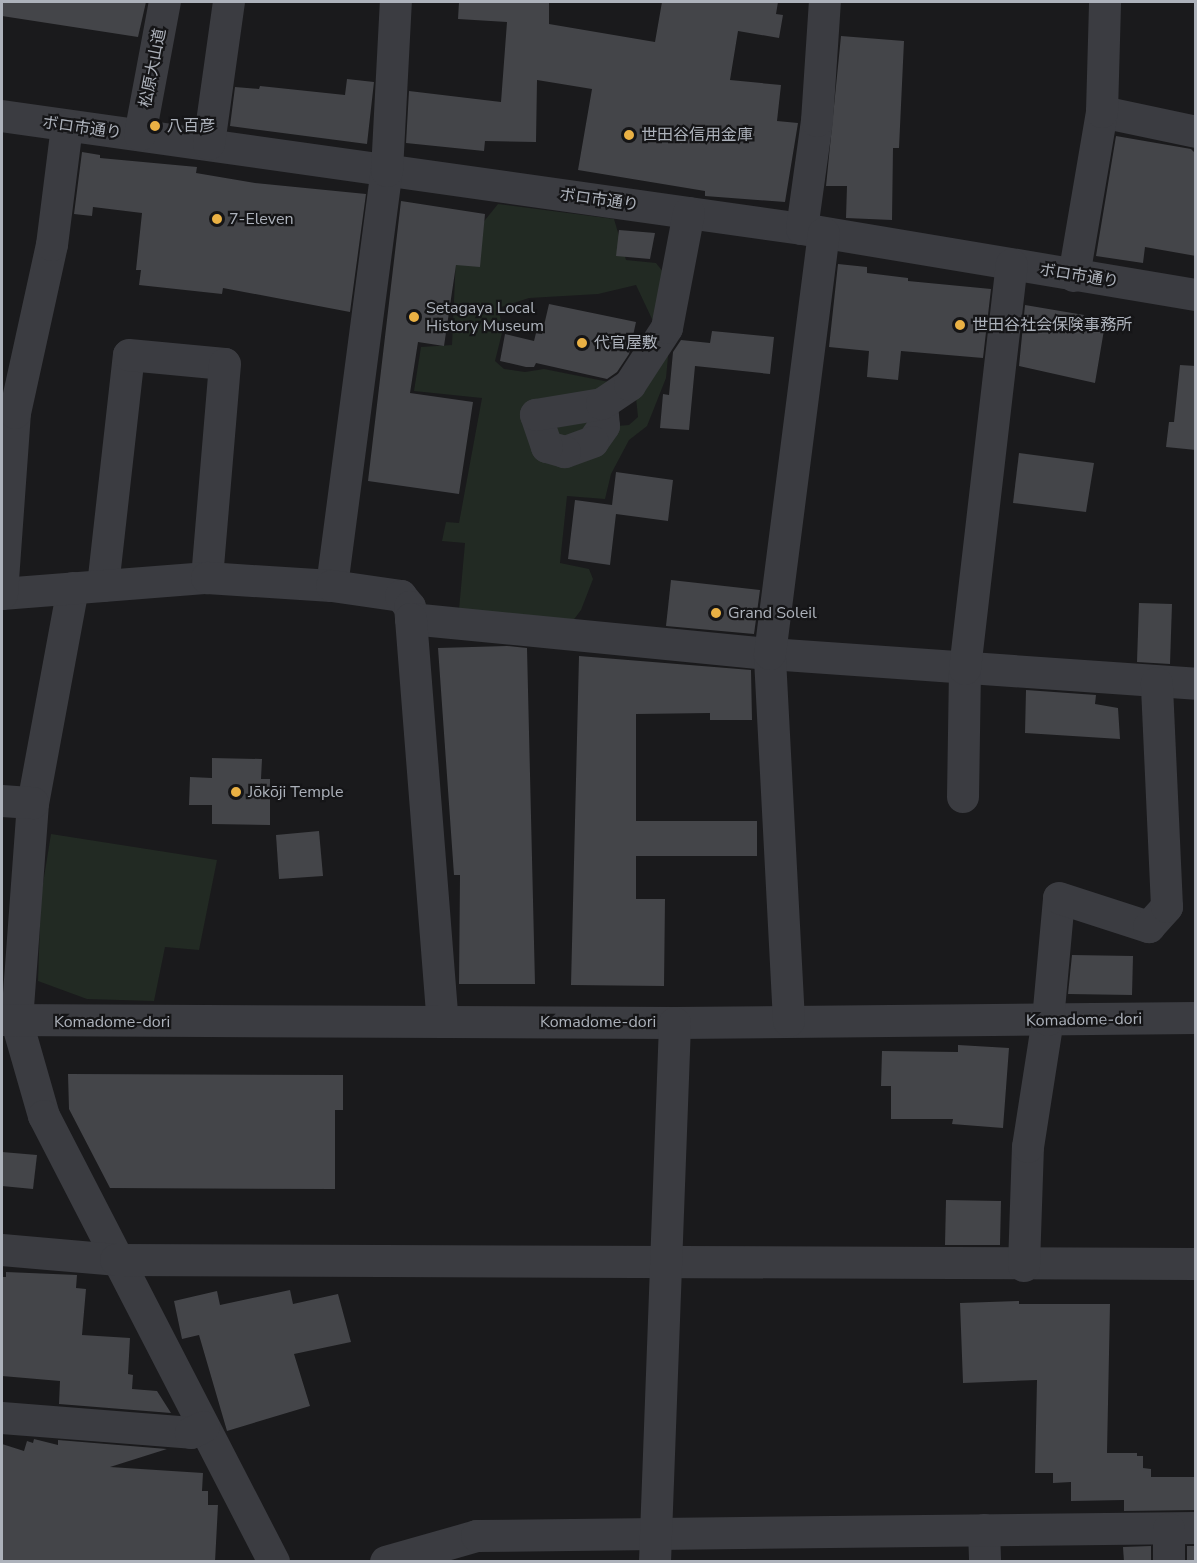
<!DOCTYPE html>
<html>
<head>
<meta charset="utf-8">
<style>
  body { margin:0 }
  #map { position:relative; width:1197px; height:1563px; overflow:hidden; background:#1a1a1c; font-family:"Nunito Sans","Noto Sans JP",sans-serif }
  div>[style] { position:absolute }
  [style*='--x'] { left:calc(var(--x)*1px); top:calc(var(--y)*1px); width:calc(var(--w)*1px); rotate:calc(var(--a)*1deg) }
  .green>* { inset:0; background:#222a23 }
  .building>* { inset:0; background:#444549 }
  .minor>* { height:32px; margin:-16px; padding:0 16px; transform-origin:16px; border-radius:16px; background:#3b3c41 }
  .dots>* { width:16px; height:16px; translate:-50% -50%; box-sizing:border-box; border:3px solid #151517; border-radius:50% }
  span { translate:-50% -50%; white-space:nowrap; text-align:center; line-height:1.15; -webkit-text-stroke:4.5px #151517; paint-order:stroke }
  .street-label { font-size:16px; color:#adb2bb }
  .poi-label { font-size:16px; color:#adb2bb }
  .left { translate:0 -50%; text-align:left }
  .frame { position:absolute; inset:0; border:3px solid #adb2bb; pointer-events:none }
</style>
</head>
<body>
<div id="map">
  <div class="green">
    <div style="clip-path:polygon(498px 204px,614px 219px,626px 260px,656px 263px,667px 277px,663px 316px,652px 319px,636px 285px,598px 294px,529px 298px,498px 308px,503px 329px,495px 361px,504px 369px,525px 372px,544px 369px,614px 383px,617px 426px,629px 425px,638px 417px,635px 388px,665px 344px,668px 357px,666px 378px,647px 426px,629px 440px,611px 474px,605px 499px,567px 496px,560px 563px,589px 569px,593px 579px,581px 610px,566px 630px,458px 621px,465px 543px,442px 541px,446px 522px,459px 523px,482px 398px,414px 391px,421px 347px,452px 345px,456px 256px)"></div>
    <div style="clip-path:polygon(51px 834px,217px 860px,199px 950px,165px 947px,154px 1001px,87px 999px,38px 981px,41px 896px)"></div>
  </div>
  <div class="building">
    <div style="clip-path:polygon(2px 2px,146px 2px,138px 37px,2px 16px)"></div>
    <div style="clip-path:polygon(459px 2px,549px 2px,549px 24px,655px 42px,662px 2px,778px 2px,776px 14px,783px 15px,779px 38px,738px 31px,730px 80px,781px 85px,777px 121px,798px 123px,785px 202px,705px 196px,705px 191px,578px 170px,592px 89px,537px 80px,536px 142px,485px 141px,484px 151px,406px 143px,409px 91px,501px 102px,507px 22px,458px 19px)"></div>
    <div style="clip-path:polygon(841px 36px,904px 41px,899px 148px,893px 148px,892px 220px,846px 218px,847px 186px,826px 186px)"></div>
    <div style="clip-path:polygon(347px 79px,374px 82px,367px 144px,230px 126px,235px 87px,259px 89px,260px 86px,345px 95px)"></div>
    <div style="clip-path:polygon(1116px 136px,1191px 149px,1196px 154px,1196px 256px,1145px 247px,1143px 263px,1096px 256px)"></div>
    <div style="clip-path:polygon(82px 152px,100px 155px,100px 158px,197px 167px,196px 173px,255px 183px,366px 194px,350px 312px,223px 288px,222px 294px,139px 285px,141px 270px,136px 270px,142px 213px,93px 207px,92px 216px,74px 214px)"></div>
    <div style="clip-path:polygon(401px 201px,485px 214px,480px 267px,456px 265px,444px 346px,418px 342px,410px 393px,473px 402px,459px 494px,368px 481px)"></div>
    <div style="clip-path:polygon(619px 230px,655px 233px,650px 259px,616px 256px)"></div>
    <div style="clip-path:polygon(838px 264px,867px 267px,867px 273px,908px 278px,908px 281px,991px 289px,983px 358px,901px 351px,898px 380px,867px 377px,869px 351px,829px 347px)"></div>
    <div style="clip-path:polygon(549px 304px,636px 322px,629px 354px,617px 372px,607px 379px,536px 363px,534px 367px,526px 367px,500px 361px,505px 334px,534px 341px,536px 333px,542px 334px)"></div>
    <div style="clip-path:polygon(1025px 305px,1084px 315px,1082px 326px,1104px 330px,1095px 383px,1019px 366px)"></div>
    <div style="clip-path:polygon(712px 331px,774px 337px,770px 374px,695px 366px,689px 430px,660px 428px,663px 394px,669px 395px,673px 352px,681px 340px,710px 343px)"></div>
    <div style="clip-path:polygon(1180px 365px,1196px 366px,1196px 450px,1166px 447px,1169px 422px,1174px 422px)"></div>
    <div style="clip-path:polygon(1019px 453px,1094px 463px,1086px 512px,1013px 503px)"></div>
    <div style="clip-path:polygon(616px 472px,673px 480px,668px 521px,616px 514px,610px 565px,568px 559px,575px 500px,612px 505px)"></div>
    <div style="clip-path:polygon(671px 580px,760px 590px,754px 634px,666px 626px)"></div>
    <div style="clip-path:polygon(1139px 603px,1172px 604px,1170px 664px,1137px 662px)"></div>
    <div style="clip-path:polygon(507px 646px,527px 648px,535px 984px,459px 984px,460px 875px,454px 875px,438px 648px)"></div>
    <div style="clip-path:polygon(579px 656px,751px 670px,752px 720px,710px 720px,710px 713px,636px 714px,636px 821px,757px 821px,757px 856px,636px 856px,636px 899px,665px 899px,664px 986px,571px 985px)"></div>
    <div style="clip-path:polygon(1026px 690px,1096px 695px,1095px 704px,1118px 708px,1120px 739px,1025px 733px)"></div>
    <div style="clip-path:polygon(212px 758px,262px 759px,261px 779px,270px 779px,270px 825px,212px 824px,212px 805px,189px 805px,190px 777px,212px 778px)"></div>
    <div style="clip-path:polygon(319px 831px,323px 876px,279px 879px,276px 835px)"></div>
    <div style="clip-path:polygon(1072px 955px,1133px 956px,1132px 995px,1068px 994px)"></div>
    <div style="clip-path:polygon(958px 1045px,1009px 1048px,1003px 1128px,952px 1124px,953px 1119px,891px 1119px,891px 1086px,881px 1086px,882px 1051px,958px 1052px)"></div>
    <div style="clip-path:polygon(68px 1074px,343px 1075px,343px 1110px,335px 1110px,335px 1189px,110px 1188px,69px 1109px)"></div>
    <div style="clip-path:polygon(2px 1152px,37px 1155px,33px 1189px,2px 1186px)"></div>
    <div style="clip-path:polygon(946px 1200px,1001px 1201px,1000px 1245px,945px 1245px)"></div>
    <div style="clip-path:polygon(6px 1272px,77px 1275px,76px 1288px,86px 1289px,82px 1335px,130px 1338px,128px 1374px,133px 1375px,132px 1389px,157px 1391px,171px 1413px,59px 1404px,60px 1381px,2px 1376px,2px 1277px,6px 1277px)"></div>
    <div style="clip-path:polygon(290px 1290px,293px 1304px,338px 1294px,351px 1342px,294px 1354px,310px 1406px,227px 1431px,199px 1335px,182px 1339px,174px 1301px,217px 1291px,220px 1305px)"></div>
    <div style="clip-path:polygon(1019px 1301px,1019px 1304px,1110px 1304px,1107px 1453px,1137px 1453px,1137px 1456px,1143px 1456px,1143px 1468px,1151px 1469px,1151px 1477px,1196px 1477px,1196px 1510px,1124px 1511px,1124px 1500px,1071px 1501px,1071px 1482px,1053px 1483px,1053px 1473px,1035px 1473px,1037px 1380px,963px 1383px,960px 1303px)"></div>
    <div style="clip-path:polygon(34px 1439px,58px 1445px,58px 1440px,167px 1449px,110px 1467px,203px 1473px,202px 1491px,208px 1491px,208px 1505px,218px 1505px,215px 1562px,2px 1562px,2px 1444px,24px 1451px,27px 1441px,33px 1443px)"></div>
    <div style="clip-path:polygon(1151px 1546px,1151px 1562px,1124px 1562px,1123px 1547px)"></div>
    <div style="clip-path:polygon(1187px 1546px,1196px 1546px,1196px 1562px,1187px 1562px)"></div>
  </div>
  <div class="minor">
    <div style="--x:1102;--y:112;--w:96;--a:12"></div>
    <div style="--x:2;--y:116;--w:808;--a:8.04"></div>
    <div style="--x:802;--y:229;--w:399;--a:9.5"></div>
    <div style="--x:140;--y:135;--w:135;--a:-79.4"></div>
    <div style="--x:209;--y:144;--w:143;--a:-82"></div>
    <div style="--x:802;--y:229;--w:109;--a:-82.1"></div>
    <div style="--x:817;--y:121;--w:119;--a:-86.2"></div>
    <div style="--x:1074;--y:276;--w:166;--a:-80.3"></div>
    <div style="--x:1102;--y:112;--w:110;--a:-88.4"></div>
    <div style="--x:602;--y:404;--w:22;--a:85"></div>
    <div style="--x:604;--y:426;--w:19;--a:125"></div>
    <div style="--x:593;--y:442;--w:30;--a:160"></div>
    <div style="--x:565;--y:452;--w:19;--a:-164"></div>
    <div style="--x:547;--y:447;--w:34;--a:-109"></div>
    <div style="--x:536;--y:415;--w:67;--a:-9.5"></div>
    <div style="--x:602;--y:404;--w:34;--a:-34"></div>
    <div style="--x:630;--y:385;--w:68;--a:-57"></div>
    <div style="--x:667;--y:328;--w:117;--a:-79.2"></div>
    <div style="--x:103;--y:586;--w:232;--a:-83.6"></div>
    <div style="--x:129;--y:355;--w:96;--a:5.4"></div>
    <div style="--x:225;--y:364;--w:215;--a:94.8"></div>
    <div style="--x:332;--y:586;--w:419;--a:-82.5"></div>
    <div style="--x:387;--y:171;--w:169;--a:-87"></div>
    <div style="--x:73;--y:588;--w:219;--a:100.5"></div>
    <div style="--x:33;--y:803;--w:220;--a:94.2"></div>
    <div style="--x:17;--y:1022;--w:98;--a:74"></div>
    <div style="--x:44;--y:1116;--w:502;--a:62.72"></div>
    <div style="--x:2;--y:594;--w:206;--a:-4.5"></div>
    <div style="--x:207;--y:578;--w:125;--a:3.7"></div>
    <div style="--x:332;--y:586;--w:70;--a:8.2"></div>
    <div style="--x:401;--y:596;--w:14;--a:51"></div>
    <div style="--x:410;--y:607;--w:12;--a:85"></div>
    <div style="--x:411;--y:619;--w:361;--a:5.6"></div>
    <div style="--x:770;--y:654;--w:427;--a:4"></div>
    <div style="--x:2;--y:594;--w:181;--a:-85.9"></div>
    <div style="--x:15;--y:413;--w:172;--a:-77.6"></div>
    <div style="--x:52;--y:245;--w:120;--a:-82.8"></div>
    <div style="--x:411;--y:619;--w:404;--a:85.5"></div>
    <div style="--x:963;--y:797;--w:128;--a:-89.1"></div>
    <div style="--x:965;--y:669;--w:407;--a:-83.4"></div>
    <div style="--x:2;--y:801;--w:31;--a:4"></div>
    <div style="--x:2;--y:1020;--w:673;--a:0.26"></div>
    <div style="--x:675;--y:1023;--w:521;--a:-0.55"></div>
    <div style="--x:789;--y:1021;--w:367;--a:-93"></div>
    <div style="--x:770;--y:654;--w:424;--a:-82.7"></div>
    <div style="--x:2;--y:1250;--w:114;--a:5"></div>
    <div style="--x:116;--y:1260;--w:1080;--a:0.21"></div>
    <div style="--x:1024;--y:1266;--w:119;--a:-88.1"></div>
    <div style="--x:1028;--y:1147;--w:129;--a:-81.1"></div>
    <div style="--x:1048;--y:1020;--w:122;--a:-84.8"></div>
    <div style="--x:1059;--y:898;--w:95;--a:17.9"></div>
    <div style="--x:1149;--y:927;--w:27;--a:-48"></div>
    <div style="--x:1167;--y:907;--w:224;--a:-92.6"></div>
    <div style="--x:2;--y:1418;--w:190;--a:4.5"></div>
    <div style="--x:191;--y:1433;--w:14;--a:-25"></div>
    <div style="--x:984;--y:1530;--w:32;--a:88"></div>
    <div style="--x:386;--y:1562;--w:95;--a:-15.9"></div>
    <div style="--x:477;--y:1536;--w:719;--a:-0.64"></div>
    <div style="--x:655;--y:1562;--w:539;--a:-87.87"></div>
    <div style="--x:1169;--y:1562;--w:33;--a:-90"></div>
  </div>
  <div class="dots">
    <div style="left:155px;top:126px;background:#eab144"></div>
    <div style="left:629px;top:135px;background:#eab144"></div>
    <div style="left:217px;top:219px;background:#eab144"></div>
    <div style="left:414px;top:317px;background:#eab144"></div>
    <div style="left:960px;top:325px;background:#eab144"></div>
    <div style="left:582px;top:343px;background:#eab144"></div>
    <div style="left:716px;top:613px;background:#eab144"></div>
    <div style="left:236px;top:792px;background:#eab144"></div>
  </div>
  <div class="street-label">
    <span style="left:153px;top:68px;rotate:-79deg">松原大山道</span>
    <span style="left:82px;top:128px;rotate:8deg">ボロ市通り</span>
    <span style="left:599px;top:200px;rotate:8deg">ボロ市通り</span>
    <span style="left:1079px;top:276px;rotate:9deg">ボロ市通り</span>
    <span style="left:1084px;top:1020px;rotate:-1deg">Komadome-dori</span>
    <span style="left:112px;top:1022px">Komadome-dori</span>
    <span style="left:598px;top:1022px">Komadome-dori</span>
  </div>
  <div class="poi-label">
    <span class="left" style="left:167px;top:126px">八百彦</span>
    <span class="left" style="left:641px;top:135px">世田谷信用金庫</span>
    <span class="left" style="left:229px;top:219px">7-Eleven</span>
    <span class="left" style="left:426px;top:317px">Setagaya Local<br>History Museum</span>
    <span class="left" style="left:972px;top:325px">世田谷社会保険事務所</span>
    <span class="left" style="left:594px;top:343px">代官屋敷</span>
    <span class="left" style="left:728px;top:613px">Grand Soleil</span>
    <span class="left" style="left:248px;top:792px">Jōkōji Temple</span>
  </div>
  <div class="frame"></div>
</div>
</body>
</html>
